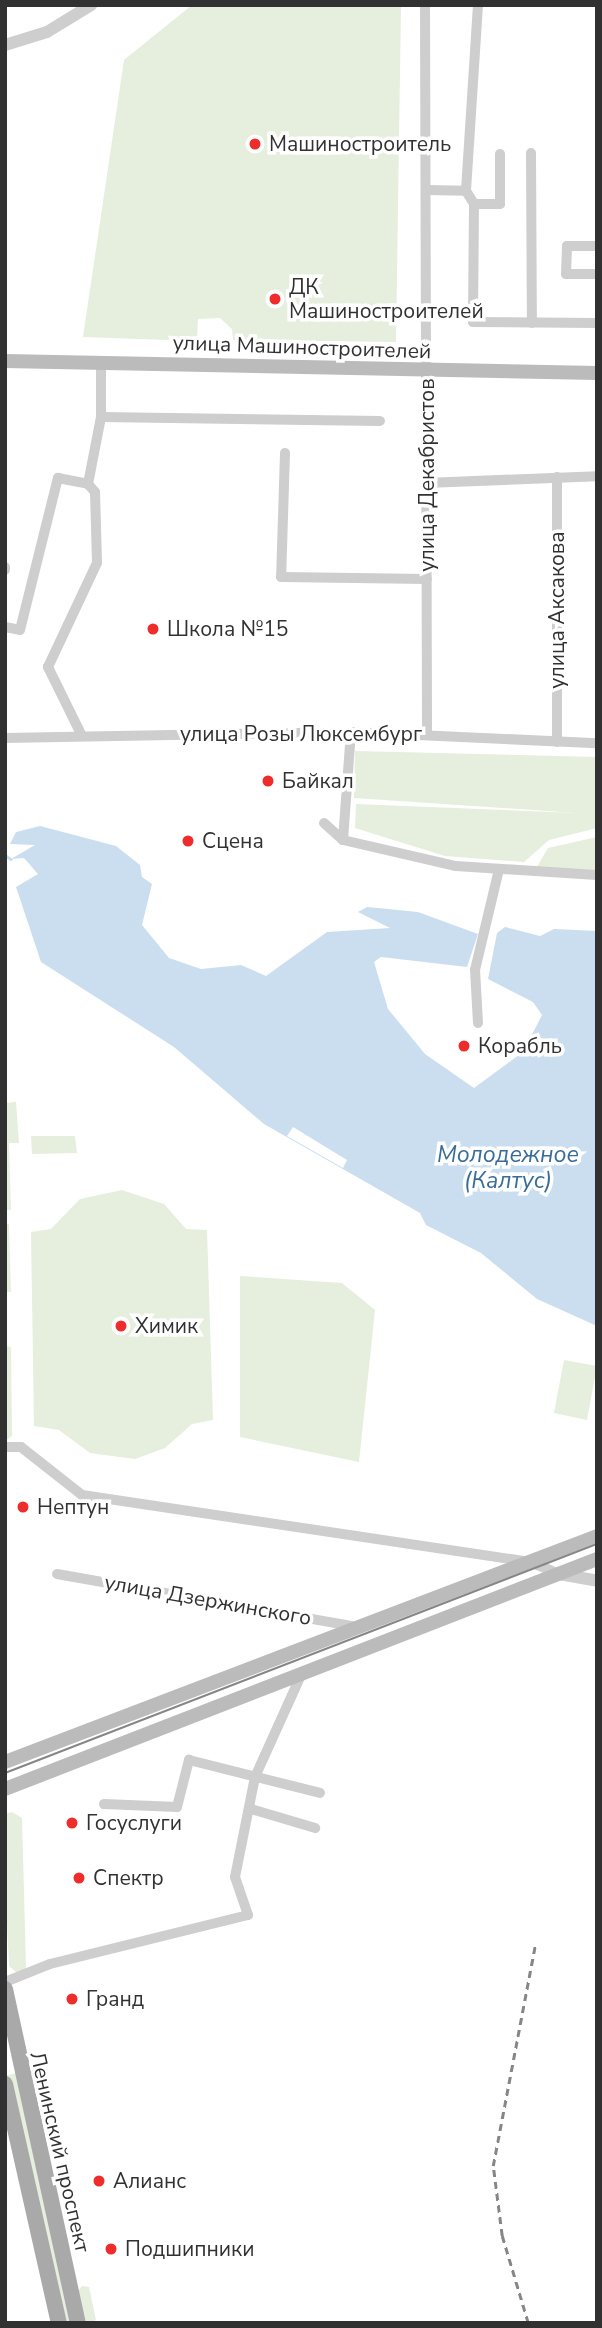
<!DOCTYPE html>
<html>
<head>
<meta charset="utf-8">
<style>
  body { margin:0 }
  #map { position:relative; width:602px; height:2328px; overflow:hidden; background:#fff; font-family:"Nunito Sans",sans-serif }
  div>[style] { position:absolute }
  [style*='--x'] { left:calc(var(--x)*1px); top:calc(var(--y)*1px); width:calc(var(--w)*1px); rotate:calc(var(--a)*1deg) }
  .green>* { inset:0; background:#e6eede }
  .water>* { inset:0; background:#cadeef }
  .pier>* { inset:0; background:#fff }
  .stream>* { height:2.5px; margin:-1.25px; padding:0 1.25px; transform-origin:1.25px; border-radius:1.25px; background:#cadeef }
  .minor>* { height:10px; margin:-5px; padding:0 5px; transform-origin:5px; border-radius:5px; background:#cecece }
  .tertiary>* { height:12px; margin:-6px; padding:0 6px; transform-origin:6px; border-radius:6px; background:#cecece }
  .secondary>* { height:14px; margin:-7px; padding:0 7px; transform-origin:7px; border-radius:7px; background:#bbb }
  .primary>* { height:16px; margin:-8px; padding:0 8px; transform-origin:8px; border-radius:8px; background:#a9a9a9 }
  .tram>* { height:2px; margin:-1px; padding:0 1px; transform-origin:1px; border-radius:1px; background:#868686 }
  .rail>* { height:2.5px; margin-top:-1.25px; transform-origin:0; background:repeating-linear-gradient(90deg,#868686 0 7px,transparent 0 12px) }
  .dots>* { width:19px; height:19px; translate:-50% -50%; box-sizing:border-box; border:4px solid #fff; border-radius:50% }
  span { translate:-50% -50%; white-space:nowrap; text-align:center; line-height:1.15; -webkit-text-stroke:7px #fff; paint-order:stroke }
  .poi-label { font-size:21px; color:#313131 }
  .left { translate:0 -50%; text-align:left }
  .street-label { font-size:21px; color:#313131 }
  .water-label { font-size:23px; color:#396d99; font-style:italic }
  .frame { position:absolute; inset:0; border:7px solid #313131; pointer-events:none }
</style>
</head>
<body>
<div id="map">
  <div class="green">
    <div style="clip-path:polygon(192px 5px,401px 5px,396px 342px,233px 340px,232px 329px,220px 318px,198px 319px,197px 341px,83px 337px,124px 60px)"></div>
    <div style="clip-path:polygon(355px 751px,597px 757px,597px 828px,549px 840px,524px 862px,445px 856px,355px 828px,356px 804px,577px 813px,354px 798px)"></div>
    <div style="clip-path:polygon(597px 837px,597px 875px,537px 867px,548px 848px)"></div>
    <div style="clip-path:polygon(16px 1102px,19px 1143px,9px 1143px,11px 1210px,5px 1210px,5px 1103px)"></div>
    <div style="clip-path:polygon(31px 1136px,75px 1136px,77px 1153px,32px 1154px)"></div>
    <div style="clip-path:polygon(122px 1190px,164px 1204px,186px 1229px,207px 1230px,213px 1420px,192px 1424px,165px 1448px,135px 1459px,90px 1453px,59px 1430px,34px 1426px,31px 1232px,51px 1229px,80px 1199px)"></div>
    <div style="clip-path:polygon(5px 1224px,9px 1224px,11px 1292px,5px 1292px)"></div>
    <div style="clip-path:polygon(240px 1276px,342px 1283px,375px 1310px,359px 1462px,240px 1437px)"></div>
    <div style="clip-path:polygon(5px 1346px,11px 1347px,12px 1436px,5px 1441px)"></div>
    <div style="clip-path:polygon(564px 1360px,597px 1366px,587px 1420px,554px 1413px)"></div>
    <div style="clip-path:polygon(12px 1812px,22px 1818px,26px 1969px,17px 1973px,9px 1966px,6px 1902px,5px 1814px)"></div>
    <div style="clip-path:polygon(17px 2073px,75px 2323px,62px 2323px,5px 2076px)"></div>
    <div style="clip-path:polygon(82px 2286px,89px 2287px,96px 2320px,90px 2323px,84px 2323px,77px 2292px)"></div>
  </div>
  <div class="water">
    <div style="clip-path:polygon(40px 826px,116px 846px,140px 865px,142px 877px,152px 884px,142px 925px,169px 958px,201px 969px,241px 965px,266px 976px,327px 932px,390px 928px,358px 912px,367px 907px,418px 912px,478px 934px,467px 967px,381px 957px,374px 962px,388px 1009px,425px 1054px,474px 1088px,523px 1052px,542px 1015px,533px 1002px,488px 979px,497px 933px,505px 927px,540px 936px,554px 929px,597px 931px,597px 1326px,537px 1299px,481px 1253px,426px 1225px,420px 1213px,264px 1124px,174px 1047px,41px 962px,16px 887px,38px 874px,24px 858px,11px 859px,35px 845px,10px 844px,16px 832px)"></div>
  </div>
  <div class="pier">
    <div style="clip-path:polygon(293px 1127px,347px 1160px,343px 1168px,287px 1136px)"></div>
  </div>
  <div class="stream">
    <div style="--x:5;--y:855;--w:7;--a:34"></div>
  </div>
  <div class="minor">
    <div style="--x:425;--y:5;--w:729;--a:89.84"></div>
    <div style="--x:478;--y:5;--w:186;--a:93.7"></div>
    <div style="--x:466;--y:191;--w:15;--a:58"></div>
    <div style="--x:474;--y:204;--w:118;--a:90.5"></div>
    <div style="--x:473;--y:322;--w:124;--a:0.5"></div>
    <div style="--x:531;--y:153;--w:170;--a:89.7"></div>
    <div style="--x:427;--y:190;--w:39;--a:1"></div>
    <div style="--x:474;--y:204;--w:26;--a:0"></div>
    <div style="--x:500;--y:204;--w:50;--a:-90"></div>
    <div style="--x:597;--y:246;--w:30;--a:180"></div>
    <div style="--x:567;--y:246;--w:28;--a:92"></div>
    <div style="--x:566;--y:274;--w:31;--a:0"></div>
    <div style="--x:101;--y:417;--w:279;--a:0.8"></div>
    <div style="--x:285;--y:453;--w:124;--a:91.8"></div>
    <div style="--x:281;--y:577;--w:146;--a:0.8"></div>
    <div style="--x:557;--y:477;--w:265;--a:90"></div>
    <div style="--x:426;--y:483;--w:171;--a:-2.3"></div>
    <div style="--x:5;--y:567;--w:3;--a:90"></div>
    <div style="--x:5;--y:627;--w:15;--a:11"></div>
    <div style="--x:20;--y:630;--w:157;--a:-76"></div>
    <div style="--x:58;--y:478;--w:31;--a:11"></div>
    <div style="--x:81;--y:734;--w:75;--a:-116.2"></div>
    <div style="--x:48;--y:667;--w:115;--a:-64.8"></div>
    <div style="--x:97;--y:563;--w:71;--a:-91.6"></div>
    <div style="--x:95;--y:492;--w:11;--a:-131"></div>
    <div style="--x:88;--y:484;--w:68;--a:-79"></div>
    <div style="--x:101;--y:417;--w:56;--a:-90"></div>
    <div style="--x:5;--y:738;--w:346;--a:-1"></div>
    <div style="--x:351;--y:732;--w:246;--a:2.6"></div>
    <div style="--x:324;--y:823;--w:25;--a:42"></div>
    <div style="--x:343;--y:840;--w:116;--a:13"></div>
    <div style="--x:456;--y:866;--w:141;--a:3.7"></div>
    <div style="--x:343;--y:840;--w:108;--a:-85.8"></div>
    <div style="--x:478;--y:1023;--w:53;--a:-93.2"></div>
    <div style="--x:475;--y:970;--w:104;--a:-76.6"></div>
    <div style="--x:5;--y:1447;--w:16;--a:0"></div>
    <div style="--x:21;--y:1447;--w:78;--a:38.2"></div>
    <div style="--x:82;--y:1495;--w:453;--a:8.5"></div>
    <div style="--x:530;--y:1562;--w:31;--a:22"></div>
    <div style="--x:57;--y:1574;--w:306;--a:10"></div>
    <div style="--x:104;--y:1804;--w:73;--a:2.4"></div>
    <div style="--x:177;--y:1807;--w:49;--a:-75.7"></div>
    <div style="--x:189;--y:1760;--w:135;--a:14.1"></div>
    <div style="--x:251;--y:1809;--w:67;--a:16.5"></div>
    <div style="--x:5;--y:1982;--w:48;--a:-21.8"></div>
    <div style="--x:50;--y:1964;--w:204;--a:-13.9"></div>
    <div style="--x:248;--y:1915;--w:40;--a:-108.9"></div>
    <div style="--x:235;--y:1877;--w:102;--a:-78.7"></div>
    <div style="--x:255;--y:1777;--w:114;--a:-65.7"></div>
  </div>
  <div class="tertiary">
    <div style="--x:5;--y:45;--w:44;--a:-17.2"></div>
    <div style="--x:47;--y:32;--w:52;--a:-31.5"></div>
    <div style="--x:559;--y:1574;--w:39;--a:10"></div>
  </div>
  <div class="secondary">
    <div style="--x:5;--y:361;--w:592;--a:1.16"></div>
    <div style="--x:5;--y:1762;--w:634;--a:-20.89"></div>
    <div style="--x:5;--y:1789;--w:635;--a:-21.23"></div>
  </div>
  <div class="primary">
    <div style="--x:5;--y:1989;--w:342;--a:77.7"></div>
    <div style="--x:5;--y:2084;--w:245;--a:77.3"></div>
  </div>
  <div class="tram">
    <div style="--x:5;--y:1773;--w:635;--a:-21.15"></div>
  </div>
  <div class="rail">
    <div style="--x:528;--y:2323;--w:91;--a:-106.6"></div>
    <div style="--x:502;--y:2236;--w:71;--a:-97.3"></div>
    <div style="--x:493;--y:2166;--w:225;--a:-79.2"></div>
  </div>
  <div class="dots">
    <div style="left:255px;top:144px;background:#ef2c2c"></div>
    <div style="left:275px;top:299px;background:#ef2c2c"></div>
    <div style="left:153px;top:629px;background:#ef2c2c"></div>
    <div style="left:268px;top:781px;background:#ef2c2c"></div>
    <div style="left:188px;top:841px;background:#ef2c2c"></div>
    <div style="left:464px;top:1046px;background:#ef2c2c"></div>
    <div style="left:121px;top:1326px;background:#ef2c2c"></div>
    <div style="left:23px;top:1507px;background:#ef2c2c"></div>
    <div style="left:72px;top:1823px;background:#ef2c2c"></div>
    <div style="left:79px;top:1878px;background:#ef2c2c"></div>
    <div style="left:72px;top:1999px;background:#ef2c2c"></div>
    <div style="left:99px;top:2181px;background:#ef2c2c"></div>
    <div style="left:111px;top:2249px;background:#ef2c2c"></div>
  </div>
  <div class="poi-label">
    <span class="left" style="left:269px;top:144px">Машиностроитель</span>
    <span class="left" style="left:289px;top:299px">ДК<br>Машиностроителей</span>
    <span class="left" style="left:167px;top:629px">Школа №15</span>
    <span class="left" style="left:282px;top:781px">Байкал</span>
    <span class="left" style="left:202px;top:841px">Сцена</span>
    <span class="left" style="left:478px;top:1046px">Корабль</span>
    <span class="left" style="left:135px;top:1326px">Химик</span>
    <span class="left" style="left:37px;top:1507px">Нептун</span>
    <span class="left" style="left:86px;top:1823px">Госуслуги</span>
    <span class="left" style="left:93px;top:1878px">Спектр</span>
    <span class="left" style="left:86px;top:1999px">Гранд</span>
    <span class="left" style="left:113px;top:2181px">Алианс</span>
    <span class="left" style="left:125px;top:2249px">Подшипники</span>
  </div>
  <div class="street-label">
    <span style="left:302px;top:347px;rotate:2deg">улица Машиностроителей</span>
    <span style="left:427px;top:475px;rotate:-90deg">улица Декабристов</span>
    <span style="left:557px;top:610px;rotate:-90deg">улица Аксакова</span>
    <span style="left:301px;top:734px">улица Розы Люксембург</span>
    <span style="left:208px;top:1600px;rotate:10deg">улица Дзержинского</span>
    <span style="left:60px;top:2152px;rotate:77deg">Ленинский проспект</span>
  </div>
  <div class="water-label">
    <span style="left:508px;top:1168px">Молодежное<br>(Калтус)</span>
  </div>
  <div class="frame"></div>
</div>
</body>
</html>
